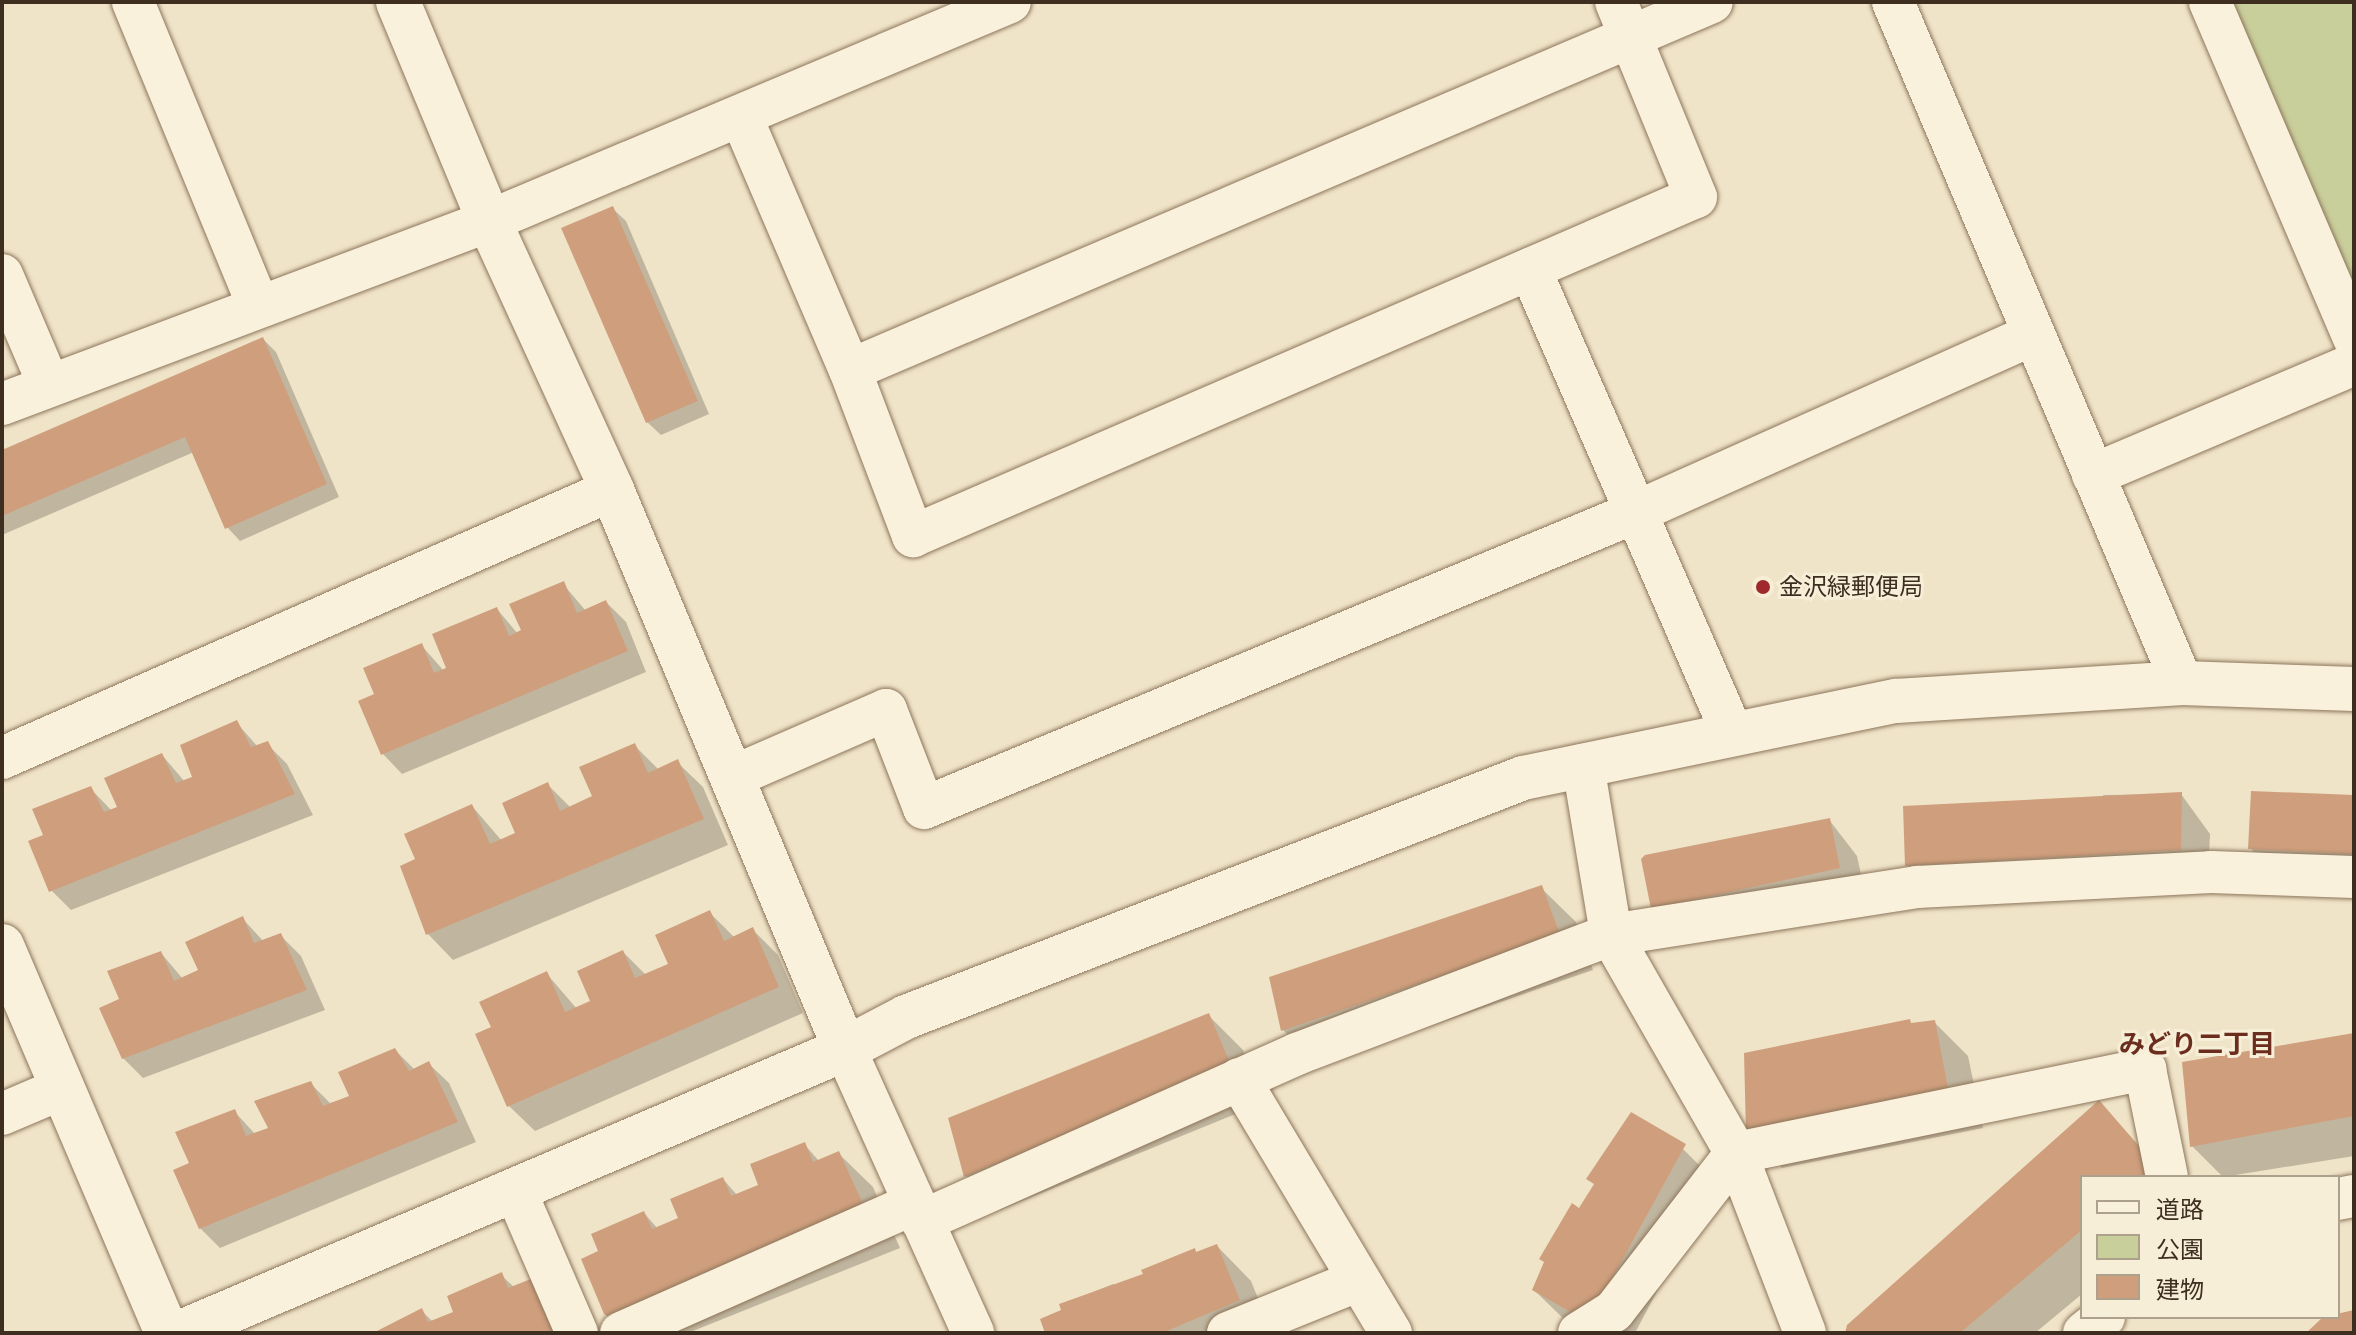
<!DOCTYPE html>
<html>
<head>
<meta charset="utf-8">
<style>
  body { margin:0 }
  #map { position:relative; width:2356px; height:1335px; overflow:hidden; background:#f0e4c8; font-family:Merriweather,"Noto Sans JP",serif }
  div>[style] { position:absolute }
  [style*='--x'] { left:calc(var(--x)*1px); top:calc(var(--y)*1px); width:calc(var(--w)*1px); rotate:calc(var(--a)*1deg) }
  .green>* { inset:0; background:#c9cf9b }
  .shadow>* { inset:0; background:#0003 }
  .building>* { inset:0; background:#cf9f7d }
  .roads { filter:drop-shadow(0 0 2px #8d765c) drop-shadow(0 0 2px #8d765c) }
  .minor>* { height:42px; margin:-21px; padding:0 21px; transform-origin:21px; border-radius:21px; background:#faf1dc }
  .tertiary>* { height:44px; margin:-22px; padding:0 22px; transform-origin:22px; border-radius:22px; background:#faf1dc }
  .dots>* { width:22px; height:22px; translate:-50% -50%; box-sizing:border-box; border:4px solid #f7eed8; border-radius:50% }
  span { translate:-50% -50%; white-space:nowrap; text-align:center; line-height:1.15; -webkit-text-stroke:6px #f7eed8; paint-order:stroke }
  .poi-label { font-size:24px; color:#3d2e20 }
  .left { translate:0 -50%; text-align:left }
  .neighbourhood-label { font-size:26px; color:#6b2e1e; font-weight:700 }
  .frame { position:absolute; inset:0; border:4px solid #3d2e20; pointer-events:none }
  .legend { position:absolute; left:2080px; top:1175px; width:260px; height:144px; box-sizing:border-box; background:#f7eed8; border:2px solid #ada18e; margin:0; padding:10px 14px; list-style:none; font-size:24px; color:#3d2e20 }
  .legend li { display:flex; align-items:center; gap:16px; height:40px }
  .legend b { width:40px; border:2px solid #ada18e }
</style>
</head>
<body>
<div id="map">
  <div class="green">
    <div style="clip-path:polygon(2229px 2px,2354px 2px,2354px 300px)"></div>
  </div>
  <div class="shadow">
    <div style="clip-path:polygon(612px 208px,626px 221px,709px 414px,661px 435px,647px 422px)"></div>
    <div style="clip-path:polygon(263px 339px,276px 352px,339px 497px,240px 541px,227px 527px,194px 452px,2px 535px,2px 452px)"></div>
    <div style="clip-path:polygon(563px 584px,586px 611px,606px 602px,626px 622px,646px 672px,402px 774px,383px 754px,376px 695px,422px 646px,444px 671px,497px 609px,518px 634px)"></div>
    <div style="clip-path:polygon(236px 722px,258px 747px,267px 744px,287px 764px,313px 815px,71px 910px,51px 890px,46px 836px,90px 788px,112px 811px,120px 808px,162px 755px,185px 782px,195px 778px)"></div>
    <div style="clip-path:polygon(634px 745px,659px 770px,677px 762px,703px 787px,728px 845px,453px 960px,428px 934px,402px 867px,418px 860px,472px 806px,502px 841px,518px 834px,547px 784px,571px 808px,595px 797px)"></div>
    <div style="clip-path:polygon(2181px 794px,2210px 834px,2208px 879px,1920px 879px,1907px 865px,2104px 802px,2103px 795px)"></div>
    <div style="clip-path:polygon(2354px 799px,2354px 881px,2263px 861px,2250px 848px)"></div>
    <div style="clip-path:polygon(1830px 821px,1857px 856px,1867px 901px,1655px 905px)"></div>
    <div style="clip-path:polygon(1541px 888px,1576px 922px,1593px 970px,1318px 1065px,1283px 1030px,1271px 979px)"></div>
    <div style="clip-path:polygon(710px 913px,735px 938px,753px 930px,778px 955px,803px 1013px,535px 1131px,509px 1106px,493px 1028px,547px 974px,577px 1009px,593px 1002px,623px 952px,646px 975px,670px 965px)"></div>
    <div style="clip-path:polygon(243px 919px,264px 942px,281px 936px,301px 956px,325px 1010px,143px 1078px,123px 1058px,121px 1000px,161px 953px,183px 979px,201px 971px)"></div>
    <div style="clip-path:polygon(1208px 1015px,1243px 1050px,1265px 1102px,1000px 1210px,966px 1176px)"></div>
    <div style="clip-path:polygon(1934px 1022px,1968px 1056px,1983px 1128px,1782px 1168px,1748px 1134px,1913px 1025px)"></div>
    <div style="clip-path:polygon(2354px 1035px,2354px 1156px,2223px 1177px,2192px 1146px)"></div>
    <div style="clip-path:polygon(395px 1050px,415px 1070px,429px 1064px,449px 1083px,476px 1142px,220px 1248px,200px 1228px,192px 1164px,234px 1111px,256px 1135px,271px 1129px,310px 1083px,330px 1103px,352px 1097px)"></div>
    <div style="clip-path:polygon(2099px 1102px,2167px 1177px,2082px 1177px,2082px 1294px,2035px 1333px,1849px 1333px)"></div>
    <div style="clip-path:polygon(804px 1144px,819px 1161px,838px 1153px,873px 1187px,900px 1248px,688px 1333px,628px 1333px,601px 1252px,644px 1213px,658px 1229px,681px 1219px,723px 1179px,737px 1195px,760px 1186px)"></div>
    <div style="clip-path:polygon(1681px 1147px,1715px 1181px,1635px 1333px,1584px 1333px,1569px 1324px,1534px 1290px,1582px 1213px)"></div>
    <div style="clip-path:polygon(1217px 1246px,1251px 1281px,1272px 1333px,1047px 1333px,1063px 1311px,1061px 1305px,1113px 1284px,1117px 1288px,1194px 1250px,1198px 1254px)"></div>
    <div style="clip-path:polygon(501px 1275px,515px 1288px,570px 1314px,375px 1333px,422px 1311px,433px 1322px,456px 1313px)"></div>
  </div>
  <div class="building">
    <div style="clip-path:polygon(613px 206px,698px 401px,646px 423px,561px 228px)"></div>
    <div style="clip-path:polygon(263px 337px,327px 484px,225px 529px,185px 437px,2px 516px,2px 450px)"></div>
    <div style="clip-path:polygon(564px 581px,577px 613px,606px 600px,628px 651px,381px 755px,358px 701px,374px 694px,363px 668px,422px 643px,434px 673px,446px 668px,432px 634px,497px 607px,509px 636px,521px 630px,509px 604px)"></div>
    <div style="clip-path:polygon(237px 720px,251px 747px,268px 741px,295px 794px,49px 892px,28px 841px,43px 835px,32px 809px,91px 786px,104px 812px,117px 807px,104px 778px,162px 753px,176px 783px,192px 777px,180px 745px)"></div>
    <div style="clip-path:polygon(635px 743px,648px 773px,678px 759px,704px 819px,426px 935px,400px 866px,415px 859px,404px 834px,472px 804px,490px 844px,515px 833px,502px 803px,548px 782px,560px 811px,592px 796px,579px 767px)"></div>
    <div style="clip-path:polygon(2251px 791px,2354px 795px,2354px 854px,2248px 849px)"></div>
    <div style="clip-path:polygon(2182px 792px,2181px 850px,1905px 866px,1903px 806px)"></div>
    <div style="clip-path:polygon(1830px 818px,1840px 868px,1651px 909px,1641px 859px,1645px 855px)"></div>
    <div style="clip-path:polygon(1542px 885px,1560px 935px,1281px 1031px,1269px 977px)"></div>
    <div style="clip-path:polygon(710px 910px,724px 941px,753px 927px,779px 987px,507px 1107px,475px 1034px,491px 1027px,479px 1002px,547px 971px,565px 1012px,590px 1001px,577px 971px,623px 950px,635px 978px,668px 964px,655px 935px)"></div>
    <div style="clip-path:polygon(243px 916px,254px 943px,281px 933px,307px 990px,122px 1059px,99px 1008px,119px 999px,107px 971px,161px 951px,174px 981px,198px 970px,185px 942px)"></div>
    <div style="clip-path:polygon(1209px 1013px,1232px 1068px,964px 1177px,948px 1118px)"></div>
    <div style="clip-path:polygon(1910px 1019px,1911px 1023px,1935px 1020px,1949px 1093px,1746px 1134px,1744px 1053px)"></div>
    <div style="clip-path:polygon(2354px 1033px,2354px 1116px,2190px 1147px,2182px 1062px)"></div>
    <div style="clip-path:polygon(395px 1048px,409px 1071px,429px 1061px,458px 1122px,199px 1229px,173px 1170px,189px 1163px,175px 1132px,235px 1109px,246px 1136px,268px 1128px,254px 1101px,311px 1081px,323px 1106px,349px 1096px,338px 1072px)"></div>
    <div style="clip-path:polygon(2099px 1100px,2157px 1167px,2145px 1177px,2082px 1177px,2082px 1230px,1960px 1333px,1845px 1333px,1847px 1325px)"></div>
    <div style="clip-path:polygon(1631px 1112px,1686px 1144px,1588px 1322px,1532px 1290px,1544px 1262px,1539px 1259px,1572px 1203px,1579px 1208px,1594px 1184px,1586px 1179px)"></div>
    <div style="clip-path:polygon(805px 1142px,813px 1162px,839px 1151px,867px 1213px,609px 1317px,604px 1314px,581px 1259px,598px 1251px,591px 1234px,644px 1211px,652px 1229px,678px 1218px,670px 1199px,723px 1177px,731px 1196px,758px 1185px,750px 1164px)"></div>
    <div style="clip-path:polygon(1217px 1244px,1240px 1300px,1162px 1333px,1045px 1333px,1040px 1319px,1061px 1310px,1059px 1304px,1143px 1274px,1141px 1270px,1195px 1248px,1196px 1252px)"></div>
    <div style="clip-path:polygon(502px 1272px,508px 1288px,536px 1277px,563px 1333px,373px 1333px,422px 1308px,428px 1322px,453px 1312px,447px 1296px)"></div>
    <div style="clip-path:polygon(2354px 1310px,2354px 1333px,2306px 1333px,2323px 1317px)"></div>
  </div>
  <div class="roads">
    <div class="minor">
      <div style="--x:133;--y:2;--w:329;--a:67.6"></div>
      <div style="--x:1893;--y:2;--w:740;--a:67"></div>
      <div style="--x:2210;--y:2;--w:366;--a:66.8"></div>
      <div style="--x:741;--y:116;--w:276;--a:66.8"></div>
      <div style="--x:850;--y:370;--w:937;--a:-23.12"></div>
      <div style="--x:1530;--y:269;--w:508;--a:66.46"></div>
      <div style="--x:2;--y:275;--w:117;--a:66.9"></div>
      <div style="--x:850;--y:370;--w:178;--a:69.2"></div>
      <div style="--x:913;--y:536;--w:853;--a:-23.41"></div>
      <div style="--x:1696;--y:197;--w:211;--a:-112.3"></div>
      <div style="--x:2;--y:404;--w:520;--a:-20.59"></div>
      <div style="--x:489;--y:221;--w:565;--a:-22.8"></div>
      <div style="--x:2093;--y:475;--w:284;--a:-23"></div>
      <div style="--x:2;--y:758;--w:666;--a:-23.72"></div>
      <div style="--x:1583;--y:765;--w:172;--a:80.6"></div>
      <div style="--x:1611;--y:935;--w:251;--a:60.2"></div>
      <div style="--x:1736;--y:1153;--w:193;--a:69"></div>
      <div style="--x:732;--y:777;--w:168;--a:-23.5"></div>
      <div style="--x:886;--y:710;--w:105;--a:68.8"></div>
      <div style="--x:924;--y:808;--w:771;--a:-22.57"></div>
      <div style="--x:1636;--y:512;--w:435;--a:-24.1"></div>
      <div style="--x:845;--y:1049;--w:312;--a:65.7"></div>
      <div style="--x:1239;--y:1079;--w:296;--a:59.1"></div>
      <div style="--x:2;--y:1114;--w:66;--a:-23.1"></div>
      <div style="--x:515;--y:1190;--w:156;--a:66.6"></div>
      <div style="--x:2338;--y:1199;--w:16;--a:-11"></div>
      <div style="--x:922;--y:1221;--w:411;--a:-24"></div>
      <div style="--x:1297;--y:1054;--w:336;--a:-20.8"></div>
      <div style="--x:1611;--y:935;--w:310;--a:-8.9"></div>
      <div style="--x:1917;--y:887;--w:294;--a:-2.9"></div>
      <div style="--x:2211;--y:872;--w:143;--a:2"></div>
      <div style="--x:621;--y:1333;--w:320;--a:-23.8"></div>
      <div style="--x:1228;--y:1333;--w:141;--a:-22"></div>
      <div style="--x:1579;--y:1333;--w:41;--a:-32.2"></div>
      <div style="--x:1614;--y:1311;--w:200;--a:-52.3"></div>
      <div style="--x:1736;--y:1153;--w:418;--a:-11.6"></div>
      <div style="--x:2145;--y:1069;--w:110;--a:78.5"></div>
      <div style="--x:2084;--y:1333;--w:26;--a:-39"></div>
    </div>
    <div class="tertiary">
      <div style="--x:398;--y:2;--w:237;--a:67.4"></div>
      <div style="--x:489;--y:221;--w:296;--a:65.4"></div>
      <div style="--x:612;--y:490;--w:606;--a:67.37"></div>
      <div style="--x:2;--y:946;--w:421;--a:66.9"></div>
      <div style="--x:179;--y:1333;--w:724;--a:-23.09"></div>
      <div style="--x:845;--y:1049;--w:69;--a:-27.7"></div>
      <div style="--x:906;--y:1017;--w:662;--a:-21.17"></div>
      <div style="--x:1523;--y:778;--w:381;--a:-11.7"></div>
      <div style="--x:1896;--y:701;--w:287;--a:-3.6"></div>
      <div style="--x:2182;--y:683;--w:172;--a:2"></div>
    </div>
  </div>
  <div class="dots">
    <div style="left:1763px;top:587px;background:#9e2a2b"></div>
  </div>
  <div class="poi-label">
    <span class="left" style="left:1779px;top:587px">金沢緑郵便局</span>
  </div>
  <div class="neighbourhood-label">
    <span style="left:2197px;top:1044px">みどり二丁目</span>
  </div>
  <div class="frame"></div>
  <ul class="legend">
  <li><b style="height:10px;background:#faf1dc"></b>道路</li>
  <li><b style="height:22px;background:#c9cf9b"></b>公園</li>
  <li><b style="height:22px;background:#cf9f7d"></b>建物</li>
  </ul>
</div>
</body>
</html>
